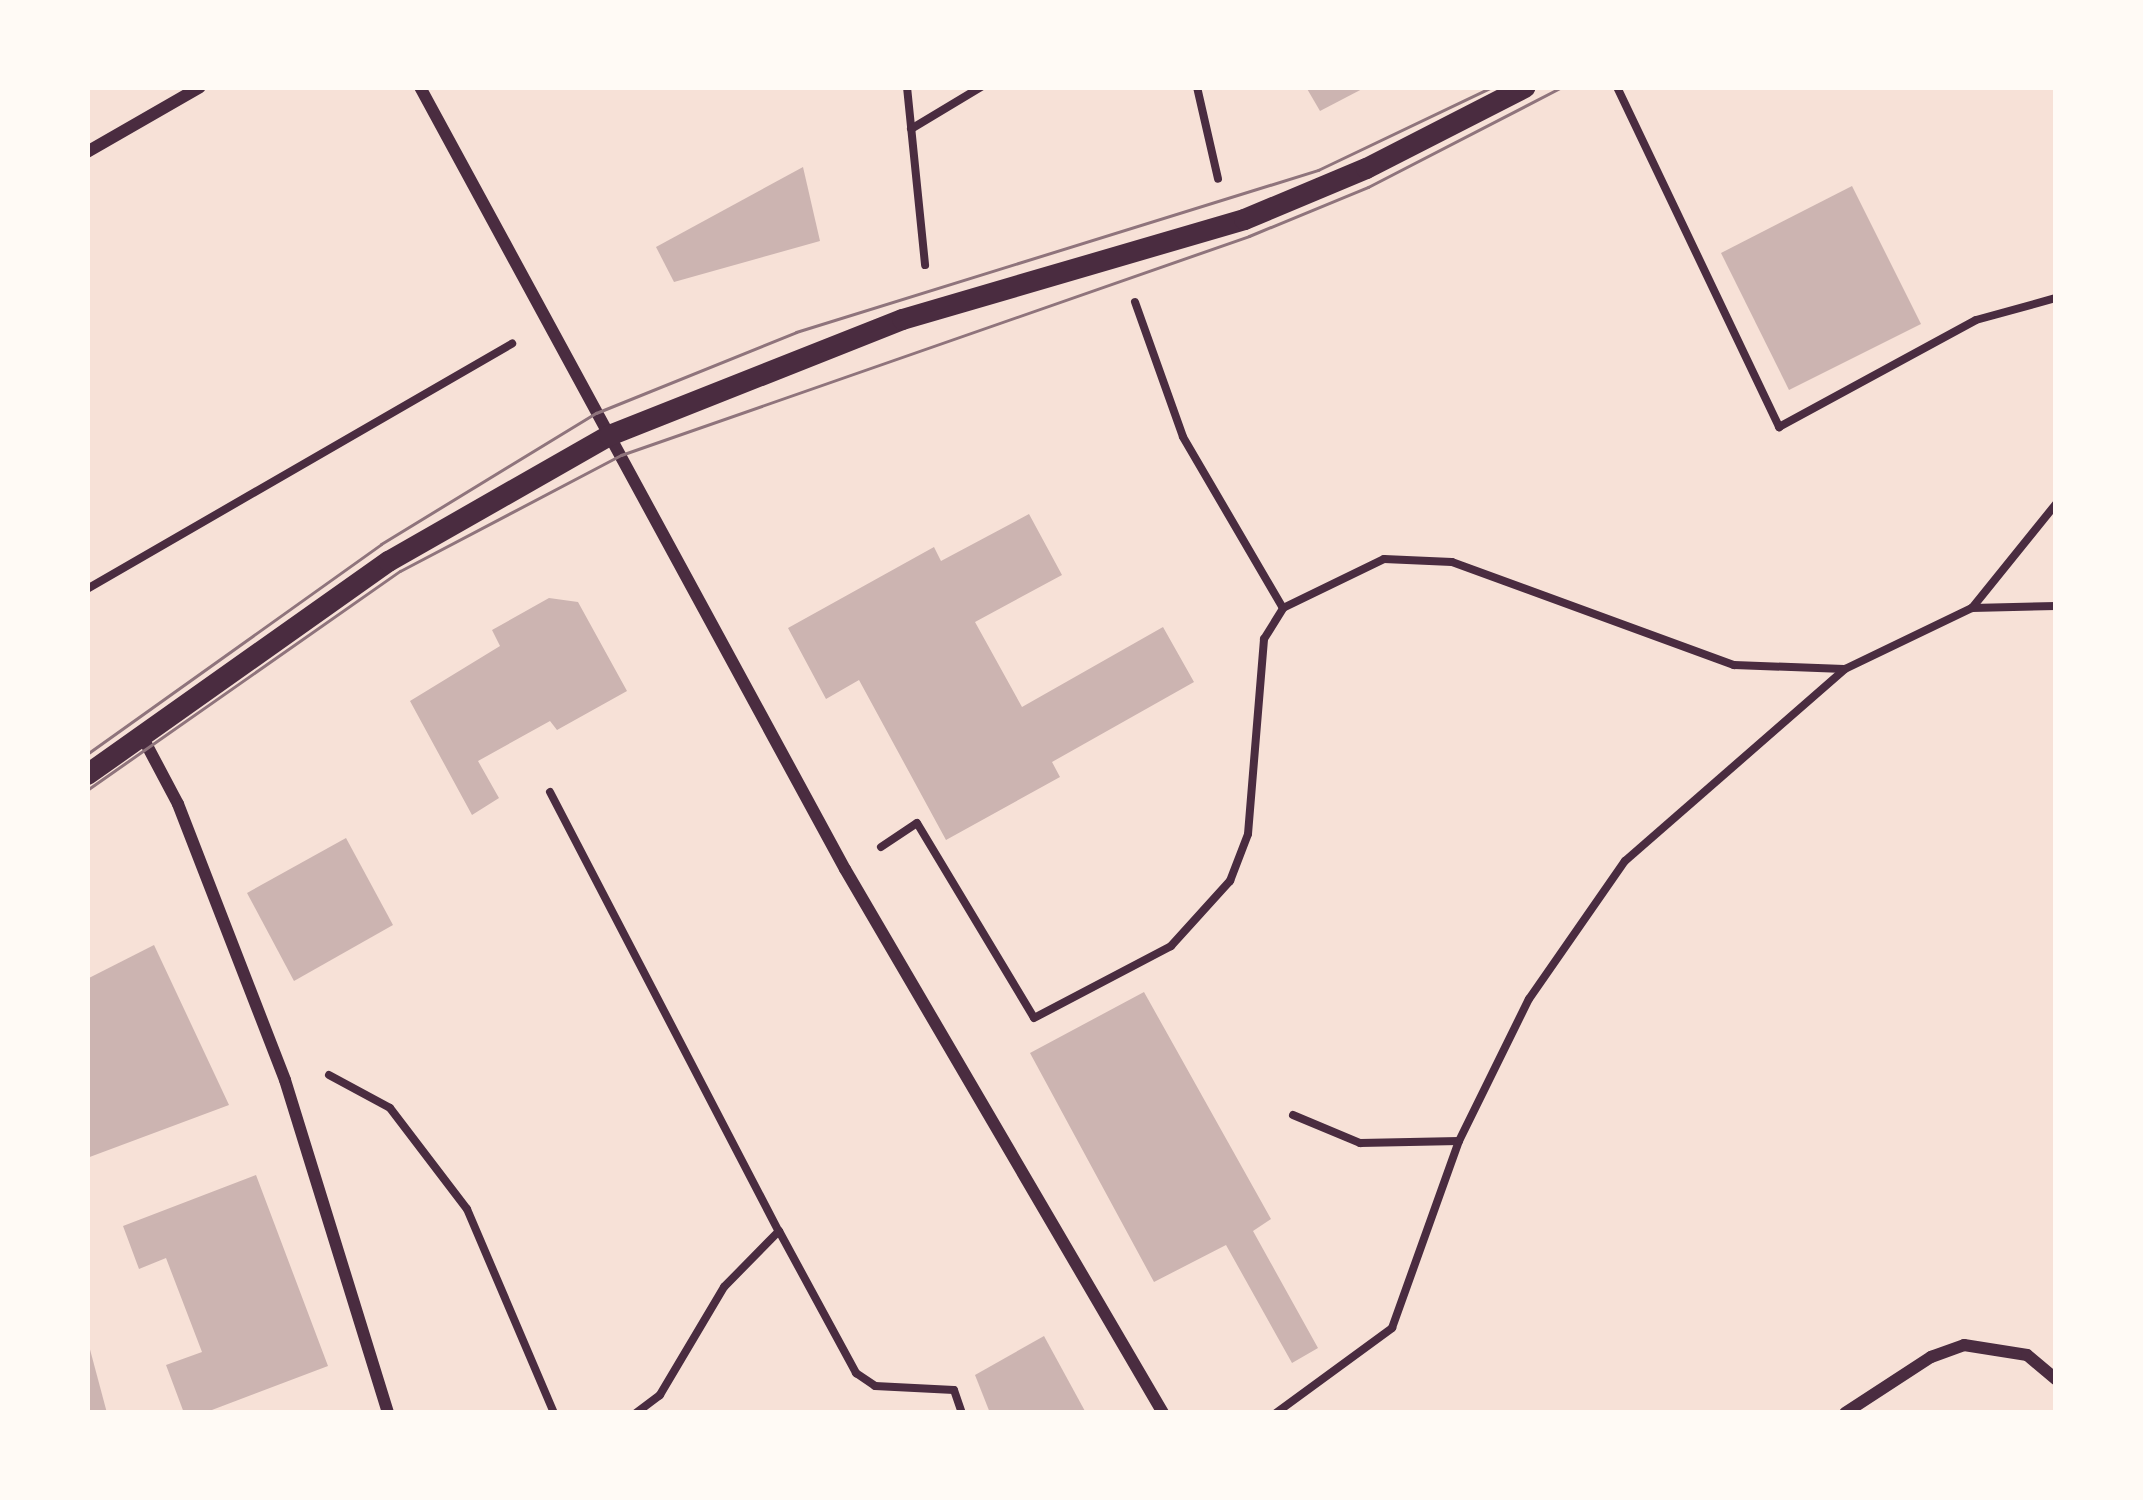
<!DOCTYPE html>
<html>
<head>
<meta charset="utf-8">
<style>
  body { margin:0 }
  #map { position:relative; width:2143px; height:1500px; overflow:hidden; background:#f7e1d7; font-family:"Work Sans",sans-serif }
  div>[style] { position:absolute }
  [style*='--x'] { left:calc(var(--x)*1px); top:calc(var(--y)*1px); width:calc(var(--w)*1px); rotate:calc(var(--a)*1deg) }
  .building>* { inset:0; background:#ccb4b1 }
  .path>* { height:8px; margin:-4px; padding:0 4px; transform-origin:4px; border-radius:4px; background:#4a2c40 }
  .minor>* { height:12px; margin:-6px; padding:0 6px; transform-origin:6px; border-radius:6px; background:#4a2c40 }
  .tertiary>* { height:21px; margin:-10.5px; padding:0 10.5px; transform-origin:10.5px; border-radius:10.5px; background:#4a2c40 }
  .tram>* { height:3px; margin:-1.5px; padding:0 1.5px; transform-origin:1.5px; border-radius:1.5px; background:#8f747c }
  span { translate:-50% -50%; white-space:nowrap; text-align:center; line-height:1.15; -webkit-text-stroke:12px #fffaf5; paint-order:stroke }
  .frame { position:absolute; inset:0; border:90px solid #fffaf5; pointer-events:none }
</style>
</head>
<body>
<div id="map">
  <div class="building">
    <div style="clip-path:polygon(1306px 87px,1366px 87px,1320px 111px)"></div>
    <div style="clip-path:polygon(803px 167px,820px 241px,674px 282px,656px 247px)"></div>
    <div style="clip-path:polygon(1852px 186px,1921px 324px,1789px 390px,1721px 253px)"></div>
    <div style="clip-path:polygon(1029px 514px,1062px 575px,975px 622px,1022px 707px,1163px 627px,1194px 682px,1052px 762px,1060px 777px,946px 840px,859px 680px,826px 699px,788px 628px,934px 547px,941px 561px)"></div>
    <div style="clip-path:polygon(549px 598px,578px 602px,627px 691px,557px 730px,550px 721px,478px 761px,499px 798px,472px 815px,410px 701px,500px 646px,492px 630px)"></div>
    <div style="clip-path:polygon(346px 838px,393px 925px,294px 981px,247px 893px)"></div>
    <div style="clip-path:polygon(154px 945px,229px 1105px,87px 1158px,87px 979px)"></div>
    <div style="clip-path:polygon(1144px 992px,1271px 1219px,1253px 1231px,1318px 1348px,1292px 1363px,1226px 1245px,1154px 1282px,1030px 1053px)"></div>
    <div style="clip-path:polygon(256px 1175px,328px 1366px,204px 1413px,184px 1413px,166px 1365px,202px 1352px,166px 1258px,139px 1269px,123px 1226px)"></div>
    <div style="clip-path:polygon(1044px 1336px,1086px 1413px,990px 1413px,975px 1375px)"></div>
    <div style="clip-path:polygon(88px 1342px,107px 1413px,87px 1413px)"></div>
  </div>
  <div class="path">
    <div style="--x:907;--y:87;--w:179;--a:84.2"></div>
    <div style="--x:1197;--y:87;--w:94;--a:77.1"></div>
    <div style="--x:1617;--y:87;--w:377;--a:64.5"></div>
    <div style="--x:1779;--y:427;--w:224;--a:-28.5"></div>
    <div style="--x:1976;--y:320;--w:83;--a:-15.4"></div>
    <div style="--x:911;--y:129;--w:82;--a:-31"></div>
    <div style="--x:1135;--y:302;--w:143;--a:70.4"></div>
    <div style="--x:1183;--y:437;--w:198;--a:59.7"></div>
    <div style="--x:1283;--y:608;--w:112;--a:-25.9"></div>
    <div style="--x:1384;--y:559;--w:68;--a:2.5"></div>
    <div style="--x:1452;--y:562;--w:300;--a:20.1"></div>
    <div style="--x:1734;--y:665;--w:110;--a:2.1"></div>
    <div style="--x:87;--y:589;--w:491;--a:-30"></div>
    <div style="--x:1972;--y:608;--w:134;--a:-51.1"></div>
    <div style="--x:550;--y:792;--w:495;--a:62.5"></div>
    <div style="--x:779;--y:1231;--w:78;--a:134.5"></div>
    <div style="--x:724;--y:1287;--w:126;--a:120.7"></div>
    <div style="--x:660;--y:1395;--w:30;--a:143"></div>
    <div style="--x:881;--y:847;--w:43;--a:-33.7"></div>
    <div style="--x:917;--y:823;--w:227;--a:59"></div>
    <div style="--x:1034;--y:1018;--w:155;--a:-27.7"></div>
    <div style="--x:1171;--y:946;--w:88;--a:-47.8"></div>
    <div style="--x:1230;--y:881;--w:50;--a:-69"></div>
    <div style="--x:1248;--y:834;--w:196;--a:-85.3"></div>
    <div style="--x:1264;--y:639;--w:36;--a:-58"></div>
    <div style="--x:329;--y:1075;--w:69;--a:28.4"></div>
    <div style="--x:390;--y:1108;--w:127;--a:52.7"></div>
    <div style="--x:467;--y:1209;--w:222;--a:66.9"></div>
    <div style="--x:1293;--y:1115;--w:73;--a:22.7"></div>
    <div style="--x:1360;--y:1143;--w:99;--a:-1.2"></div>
    <div style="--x:779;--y:1231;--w:162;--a:61.5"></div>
    <div style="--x:856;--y:1373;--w:23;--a:34"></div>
    <div style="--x:875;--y:1386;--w:79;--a:2.9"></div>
    <div style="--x:954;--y:1390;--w:24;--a:71"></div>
    <div style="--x:1276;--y:1413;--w:144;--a:-36.2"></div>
    <div style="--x:1392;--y:1328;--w:199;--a:-70.3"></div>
    <div style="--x:1459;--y:1141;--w:158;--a:-63.8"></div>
    <div style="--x:1529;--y:999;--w:168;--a:-55.2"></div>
    <div style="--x:1625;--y:861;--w:292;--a:-41.1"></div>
    <div style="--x:1845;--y:669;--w:141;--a:-25.7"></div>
    <div style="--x:1972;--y:608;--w:84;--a:-1.4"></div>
  </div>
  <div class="minor">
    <div style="--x:420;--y:87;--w:890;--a:61.48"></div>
    <div style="--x:845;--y:869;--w:630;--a:59.69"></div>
    <div style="--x:87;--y:152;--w:130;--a:-29.9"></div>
    <div style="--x:142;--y:736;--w:77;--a:62.1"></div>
    <div style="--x:178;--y:804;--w:296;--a:68.8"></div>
    <div style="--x:285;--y:1080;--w:349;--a:72.8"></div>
    <div style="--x:1845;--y:1413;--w:103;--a:-33.1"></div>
    <div style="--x:1931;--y:1357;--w:35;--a:-20"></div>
    <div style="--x:1964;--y:1345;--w:64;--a:9"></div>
    <div style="--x:2027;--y:1355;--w:38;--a:40"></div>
  </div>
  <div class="tertiary">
    <div style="--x:87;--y:774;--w:369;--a:-35.3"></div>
    <div style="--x:388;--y:561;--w:254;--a:-29.7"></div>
    <div style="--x:609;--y:435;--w:315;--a:-21.6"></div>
    <div style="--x:902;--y:319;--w:356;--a:-16.3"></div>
    <div style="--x:1244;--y:219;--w:132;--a:-22.7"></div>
    <div style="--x:1366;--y:168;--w:178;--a:-27.1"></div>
  </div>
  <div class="tram">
    <div style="--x:87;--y:754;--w:361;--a:-35.5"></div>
    <div style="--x:381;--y:544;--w:252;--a:-31.4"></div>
    <div style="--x:596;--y:413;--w:216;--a:-22"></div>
    <div style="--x:796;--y:332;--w:547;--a:-17.24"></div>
    <div style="--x:1318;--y:170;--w:193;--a:-25.5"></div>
    <div style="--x:87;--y:790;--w:382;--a:-35"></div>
    <div style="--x:400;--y:571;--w:250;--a:-27.7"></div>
    <div style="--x:621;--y:455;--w:665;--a:-19.22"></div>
    <div style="--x:1249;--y:236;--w:129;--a:-22.4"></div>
    <div style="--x:1368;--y:187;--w:218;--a:-27.3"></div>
  </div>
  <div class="frame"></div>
</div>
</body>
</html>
